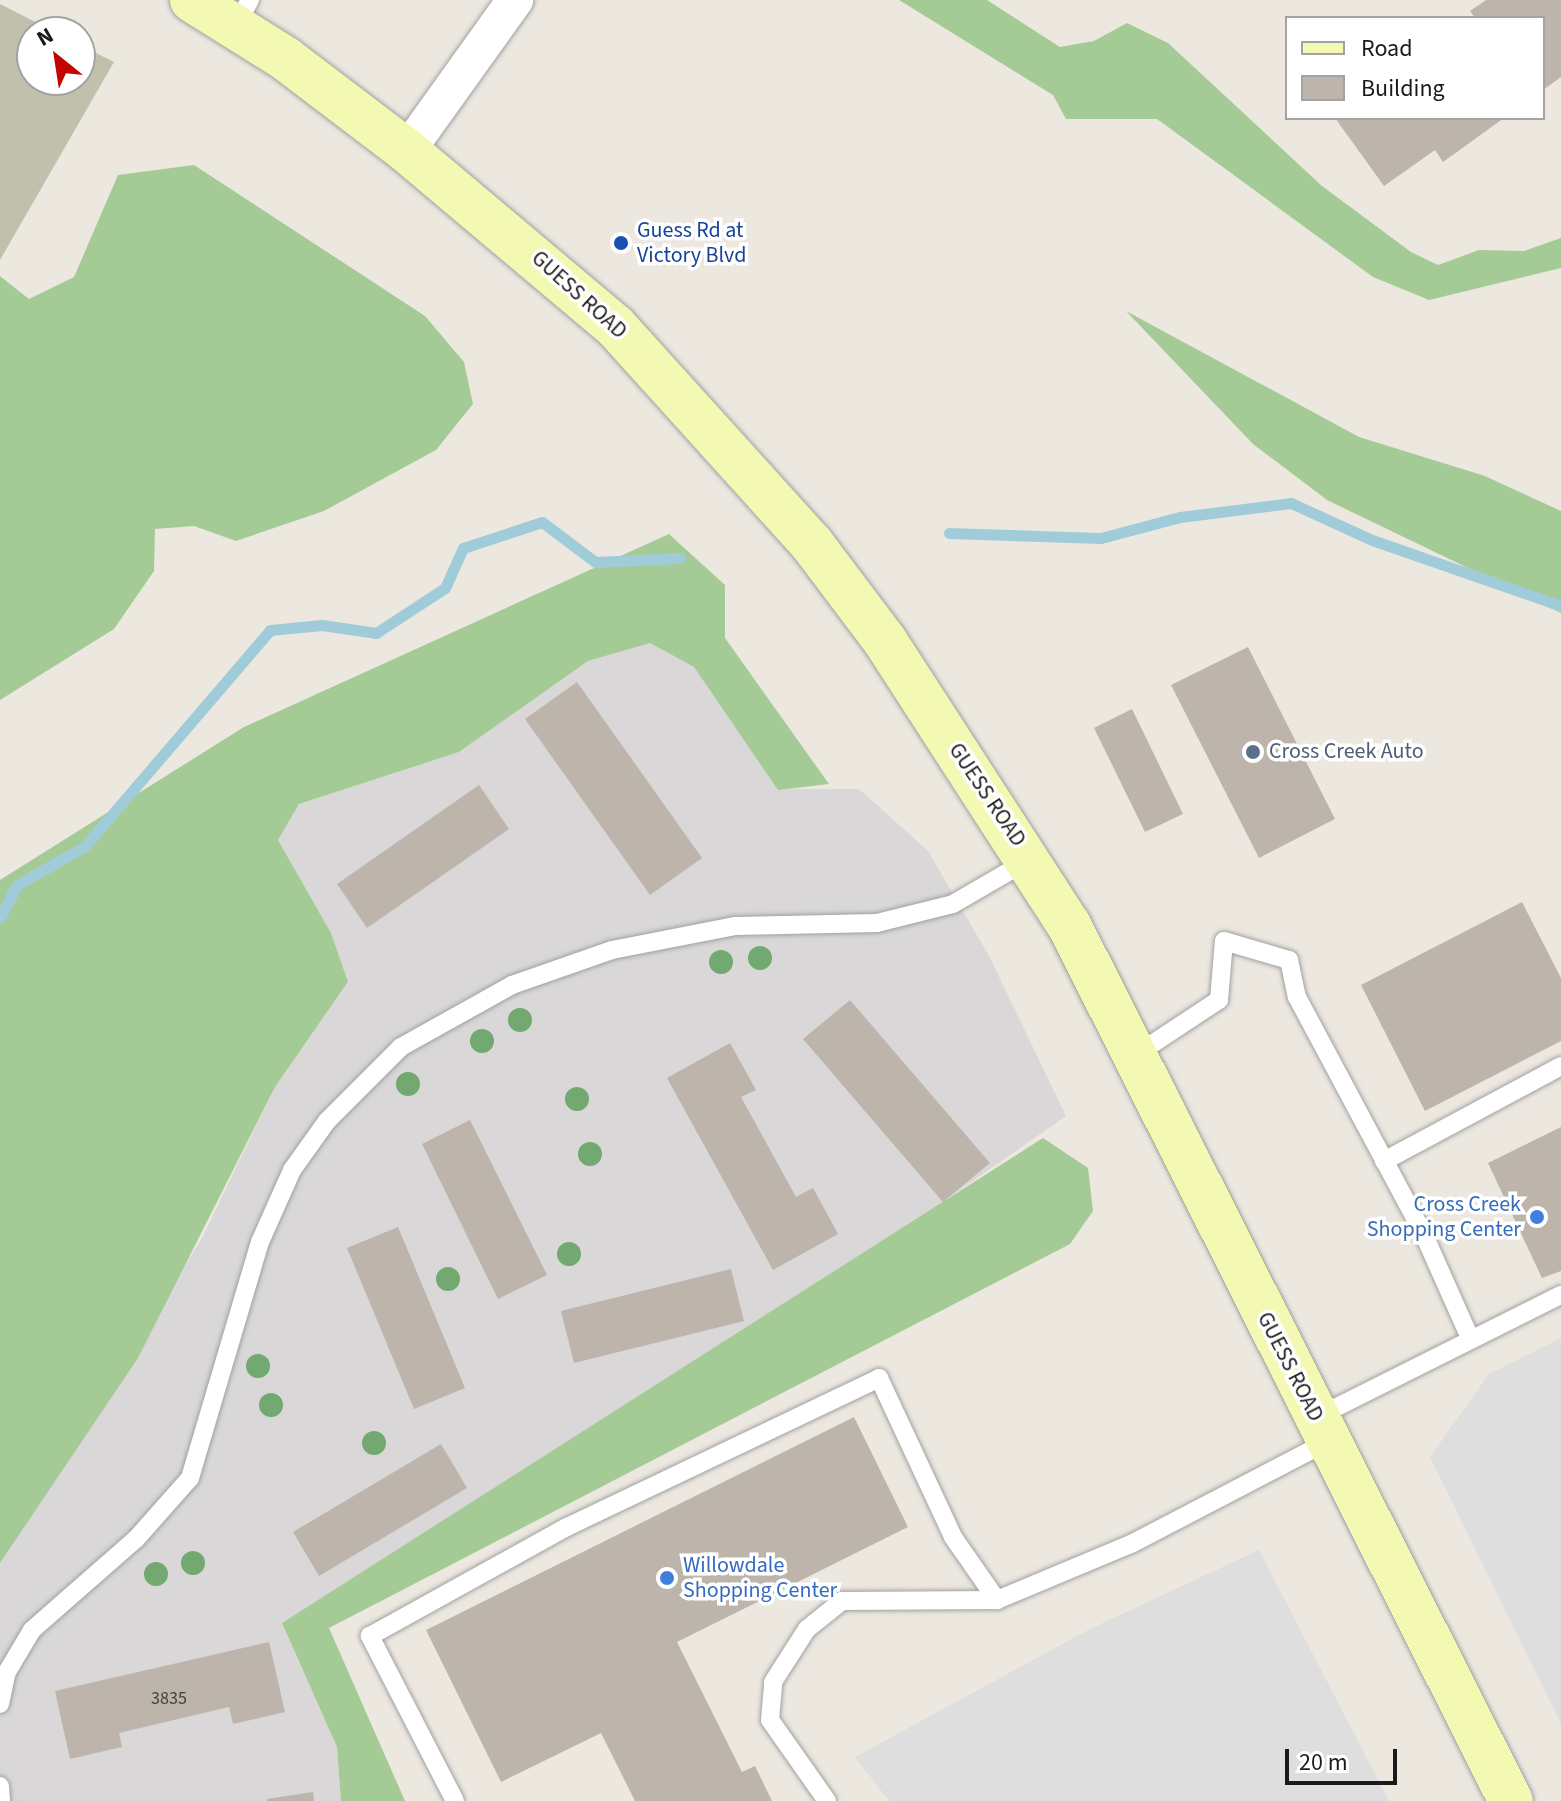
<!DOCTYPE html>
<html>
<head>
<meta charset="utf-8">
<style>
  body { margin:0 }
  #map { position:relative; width:1561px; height:1801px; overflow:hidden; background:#ece8e0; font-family:"Source Sans 3",sans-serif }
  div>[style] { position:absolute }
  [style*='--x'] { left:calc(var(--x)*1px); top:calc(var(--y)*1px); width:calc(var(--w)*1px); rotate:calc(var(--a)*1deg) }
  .residential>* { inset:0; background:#d9d7d7 }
  .construction>* { inset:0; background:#c0c0ac }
  .forest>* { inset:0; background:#a4cb95 }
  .parking>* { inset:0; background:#dedede }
  .stream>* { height:11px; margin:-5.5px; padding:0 5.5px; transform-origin:5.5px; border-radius:5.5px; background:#a0ccda }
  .building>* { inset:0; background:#bdb4ac }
  .roads { filter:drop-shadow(0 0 2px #a1a1a1) drop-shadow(0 0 2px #a1a1a1) }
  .lane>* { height:18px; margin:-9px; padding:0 9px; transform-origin:9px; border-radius:9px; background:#fff }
  .street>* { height:36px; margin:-18px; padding:0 18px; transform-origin:18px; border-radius:18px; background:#fff }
  .secondary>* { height:44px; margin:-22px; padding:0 22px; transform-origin:22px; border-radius:22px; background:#f3f8b2 }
  .trees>* { width:24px; height:24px; margin:-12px; border-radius:50%; background:#71a971 }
  .dots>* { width:22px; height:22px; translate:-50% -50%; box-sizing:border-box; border:4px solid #fff; border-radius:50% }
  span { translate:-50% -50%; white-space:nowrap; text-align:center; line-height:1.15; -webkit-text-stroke:7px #fff; paint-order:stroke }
  .number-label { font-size:18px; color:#43403e }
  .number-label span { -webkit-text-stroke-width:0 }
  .transit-label { font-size:22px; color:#164399 }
  .left { translate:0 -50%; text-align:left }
  .street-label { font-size:22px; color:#1a1a1a }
  .service-label { font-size:22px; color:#4e5e75 }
  .shop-label { font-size:22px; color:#366cbe }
  .right { translate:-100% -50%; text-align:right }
  .legend { position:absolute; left:1285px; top:16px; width:260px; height:104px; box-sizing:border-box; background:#fff; border:2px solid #a3a3a3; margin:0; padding:10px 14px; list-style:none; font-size:24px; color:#1a1a1a }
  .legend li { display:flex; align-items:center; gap:16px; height:40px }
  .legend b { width:40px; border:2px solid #a3a3a3 }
  .north { position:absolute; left:16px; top:16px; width:80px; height:80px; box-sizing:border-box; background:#fff; border:2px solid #a3a3a3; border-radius:50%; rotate:330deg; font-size:22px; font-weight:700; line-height:32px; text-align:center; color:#1a1a1a }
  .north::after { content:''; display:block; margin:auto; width:28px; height:36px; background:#c20503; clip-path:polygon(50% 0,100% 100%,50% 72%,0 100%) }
  .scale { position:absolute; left:1285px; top:1749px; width:112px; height:36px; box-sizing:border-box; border:4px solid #1a1a1a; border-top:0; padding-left:10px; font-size:24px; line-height:28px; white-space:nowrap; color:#1a1a1a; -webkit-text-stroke:6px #fff; paint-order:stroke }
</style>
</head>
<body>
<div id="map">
  <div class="residential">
    <div style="clip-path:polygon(650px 643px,694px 667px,778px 789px,859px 789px,928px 851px,989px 956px,1066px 1116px,897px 1234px,282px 1623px,337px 1747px,341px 1801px,0 1801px,0 1563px,202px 1238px,275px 1087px,348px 983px,331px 933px,278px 840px,299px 804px,459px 752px,588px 661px)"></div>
  </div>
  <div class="construction">
    <div style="clip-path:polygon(0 4px,55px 32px,32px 32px,32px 80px,80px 80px,80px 45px,114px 62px,0 260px)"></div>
  </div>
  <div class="forest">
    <div style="clip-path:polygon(899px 0,987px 0,1060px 47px,1094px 41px,1127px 23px,1168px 43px,1322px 186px,1411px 252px,1438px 265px,1479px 250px,1524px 251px,1561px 238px,1561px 268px,1429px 300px,1373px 277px,1157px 119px,1066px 119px,1053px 95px)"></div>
    <div style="clip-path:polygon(194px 165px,425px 316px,464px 362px,473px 404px,436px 450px,324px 511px,236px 541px,194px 526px,155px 529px,154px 571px,114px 629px,0 700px,0 276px,29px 299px,74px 277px,118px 175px)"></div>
    <div style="clip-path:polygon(1126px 311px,1359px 437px,1485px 476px,1561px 511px,1561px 613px,1327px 500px,1253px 444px)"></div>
    <div style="clip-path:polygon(669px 534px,725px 585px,725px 638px,829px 784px,778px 790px,694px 667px,650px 643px,588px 661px,459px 752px,299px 804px,278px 840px,331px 933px,348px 982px,275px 1087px,138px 1358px,0 1563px,0 880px,244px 727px)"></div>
    <div style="clip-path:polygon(1043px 1138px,1088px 1168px,1093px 1211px,1070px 1244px,329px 1628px,405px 1801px,341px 1801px,337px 1747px,282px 1623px)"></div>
  </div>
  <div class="parking">
    <div style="clip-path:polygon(1561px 1338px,1561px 1724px,1430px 1457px,1489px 1374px)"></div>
    <div style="clip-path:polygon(1259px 1550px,1389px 1801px,889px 1801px,855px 1757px,1092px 1628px)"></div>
  </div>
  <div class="stream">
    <div style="--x:949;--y:533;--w:152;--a:1.9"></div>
    <div style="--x:1101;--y:538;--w:82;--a:-14.9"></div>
    <div style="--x:1180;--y:517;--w:112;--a:-7.2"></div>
    <div style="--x:1291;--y:503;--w:89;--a:24.6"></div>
    <div style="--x:1372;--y:540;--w:200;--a:19.2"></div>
    <div style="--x:0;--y:918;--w:37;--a:-63"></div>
    <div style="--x:17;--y:885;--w:78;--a:-29.8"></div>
    <div style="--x:85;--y:846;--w:284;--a:-49.4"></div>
    <div style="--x:270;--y:630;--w:52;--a:-5.5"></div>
    <div style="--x:322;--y:625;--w:55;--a:8.4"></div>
    <div style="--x:376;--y:633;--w:82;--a:-33.1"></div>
    <div style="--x:445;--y:588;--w:44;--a:-65.8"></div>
    <div style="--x:463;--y:548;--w:83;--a:-18.2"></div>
    <div style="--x:542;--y:522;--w:66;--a:37"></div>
    <div style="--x:595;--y:562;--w:85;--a:-2.7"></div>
  </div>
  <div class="building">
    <div style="clip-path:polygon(1486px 0,1561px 0,1561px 77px,1543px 90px,1543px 18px,1475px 18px,1470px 11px)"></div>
    <div style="clip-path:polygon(1335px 118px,1504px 118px,1443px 162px,1435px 150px,1384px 186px)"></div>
    <div style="clip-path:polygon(1248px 647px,1335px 819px,1259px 858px,1171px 685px)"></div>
    <div style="clip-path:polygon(577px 682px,702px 858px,650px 895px,525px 719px)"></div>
    <div style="clip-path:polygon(1132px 709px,1183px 814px,1145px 832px,1094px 728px)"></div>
    <div style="clip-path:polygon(479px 785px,509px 829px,367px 928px,337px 884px)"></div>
    <div style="clip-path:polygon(1522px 902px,1561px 978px,1561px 1041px,1425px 1111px,1361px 985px)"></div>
    <div style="clip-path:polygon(850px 1000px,990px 1163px,943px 1202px,803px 1039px)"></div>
    <div style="clip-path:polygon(730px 1043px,756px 1090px,741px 1097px,796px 1197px,813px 1188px,838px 1234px,773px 1270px,667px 1078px)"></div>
    <div style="clip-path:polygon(470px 1120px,547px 1275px,498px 1299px,422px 1144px)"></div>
    <div style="clip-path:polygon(1561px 1127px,1561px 1271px,1542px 1278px,1488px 1163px)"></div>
    <div style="clip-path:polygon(398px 1227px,465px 1388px,414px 1409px,347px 1248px)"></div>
    <div style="clip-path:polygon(731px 1269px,744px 1321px,574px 1363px,561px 1311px)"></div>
    <div style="clip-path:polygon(854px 1417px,908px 1527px,677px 1642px,742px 1772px,755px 1766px,772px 1801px,635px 1801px,601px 1733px,501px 1782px,426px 1630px)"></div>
    <div style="clip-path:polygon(441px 1444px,467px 1488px,319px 1576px,293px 1532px)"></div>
    <div style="clip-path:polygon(269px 1642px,285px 1712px,233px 1724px,229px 1707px,119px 1733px,122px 1747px,70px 1759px,55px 1691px)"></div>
    <div style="clip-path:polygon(313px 1792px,314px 1801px,267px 1801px,267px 1799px)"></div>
  </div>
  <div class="roads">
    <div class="lane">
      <div style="--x:235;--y:27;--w:31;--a:-61"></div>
      <div style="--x:1134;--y:1056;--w:102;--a:-33.4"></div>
      <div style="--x:1219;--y:1000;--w:59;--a:-85.2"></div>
      <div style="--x:1224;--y:941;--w:68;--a:16.3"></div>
      <div style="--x:1289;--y:960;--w:38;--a:78"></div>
      <div style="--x:1297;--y:997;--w:272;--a:61.9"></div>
      <div style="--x:1425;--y:1237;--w:111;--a:66"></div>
      <div style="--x:1384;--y:1161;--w:201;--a:-28.2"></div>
      <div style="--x:1317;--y:1417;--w:273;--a:-26.6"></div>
      <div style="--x:0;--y:1704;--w:33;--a:-78"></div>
      <div style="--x:7;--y:1672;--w:49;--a:-59.2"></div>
      <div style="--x:32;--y:1630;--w:138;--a:-41.2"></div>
      <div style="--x:136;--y:1539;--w:81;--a:-48.5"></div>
      <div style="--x:190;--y:1478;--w:246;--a:-73.5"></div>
      <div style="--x:260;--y:1242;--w:79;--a:-66"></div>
      <div style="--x:292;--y:1170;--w:60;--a:-54.5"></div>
      <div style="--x:327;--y:1121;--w:105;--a:-45"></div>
      <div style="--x:401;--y:1047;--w:127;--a:-29.2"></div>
      <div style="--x:512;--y:985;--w:106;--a:-19.3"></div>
      <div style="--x:612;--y:950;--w:126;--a:-11"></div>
      <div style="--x:736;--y:926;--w:141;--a:-1.2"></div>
      <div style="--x:877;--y:923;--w:78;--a:-14"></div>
      <div style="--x:953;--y:904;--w:86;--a:-30.2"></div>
      <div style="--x:0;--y:1786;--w:15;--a:86"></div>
      <div style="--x:455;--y:1801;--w:186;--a:-117.3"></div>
      <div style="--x:370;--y:1636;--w:225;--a:-29"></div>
      <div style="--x:567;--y:1527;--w:346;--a:-25.5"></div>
      <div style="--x:879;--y:1378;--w:175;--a:65"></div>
      <div style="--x:953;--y:1537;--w:77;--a:55.1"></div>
      <div style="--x:827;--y:1801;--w:99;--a:-125.1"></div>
      <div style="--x:770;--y:1720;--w:38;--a:-85"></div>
      <div style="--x:773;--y:1682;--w:63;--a:-57.3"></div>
      <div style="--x:807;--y:1629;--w:45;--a:-38.7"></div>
      <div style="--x:842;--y:1601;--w:155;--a:-0.4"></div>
      <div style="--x:997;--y:1600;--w:145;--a:-22.7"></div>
      <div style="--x:1131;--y:1544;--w:221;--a:-27.5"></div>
    </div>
    <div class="street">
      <div style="--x:407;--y:151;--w:186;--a:-54.4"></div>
    </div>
    <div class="secondary">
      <div style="--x:192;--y:0;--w:111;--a:32.1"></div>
      <div style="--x:286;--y:59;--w:152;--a:37.2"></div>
      <div style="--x:407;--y:151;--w:272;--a:40.1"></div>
      <div style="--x:615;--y:326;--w:294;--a:47.9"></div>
      <div style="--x:812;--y:544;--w:121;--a:53"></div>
      <div style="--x:885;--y:641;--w:338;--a:57.1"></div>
      <div style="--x:1069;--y:925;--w:981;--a:63.23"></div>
    </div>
  </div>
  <div class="trees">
    <div style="left:760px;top:958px"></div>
    <div style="left:721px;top:962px"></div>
    <div style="left:520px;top:1020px"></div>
    <div style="left:482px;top:1041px"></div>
    <div style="left:408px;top:1084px"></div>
    <div style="left:577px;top:1099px"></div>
    <div style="left:590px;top:1154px"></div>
    <div style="left:569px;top:1254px"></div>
    <div style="left:448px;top:1279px"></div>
    <div style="left:258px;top:1366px"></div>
    <div style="left:271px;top:1405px"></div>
    <div style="left:374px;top:1443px"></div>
    <div style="left:193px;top:1563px"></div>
    <div style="left:156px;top:1574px"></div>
  </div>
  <div class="dots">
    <div style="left:621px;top:243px;background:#1a4fb4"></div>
    <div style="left:1253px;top:752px;background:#5c6f8a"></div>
    <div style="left:1537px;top:1217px;background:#3f7fe0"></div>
    <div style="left:667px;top:1578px;background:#3f7fe0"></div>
  </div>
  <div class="number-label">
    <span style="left:169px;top:1699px">3835</span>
  </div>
  <div class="transit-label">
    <span class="left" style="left:637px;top:243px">Guess Rd at<br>Victory Blvd</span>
  </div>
  <div class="street-label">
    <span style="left:579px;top:295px;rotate:42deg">GUESS ROAD</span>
    <span style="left:987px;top:795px;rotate:56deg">GUESS ROAD</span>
    <span style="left:1290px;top:1367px;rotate:63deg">GUESS ROAD</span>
  </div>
  <div class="service-label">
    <span class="left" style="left:1269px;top:752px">Cross Creek Auto</span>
  </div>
  <div class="shop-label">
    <span class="right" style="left:1521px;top:1217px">Cross Creek<br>Shopping Center</span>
    <span class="left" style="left:683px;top:1578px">Willowdale<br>Shopping Center</span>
  </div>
  <ul class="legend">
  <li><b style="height:10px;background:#f3f8b2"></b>Road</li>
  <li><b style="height:22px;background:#bdb4ac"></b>Building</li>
  </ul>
  <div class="north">N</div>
  <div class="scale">20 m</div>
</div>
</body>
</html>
